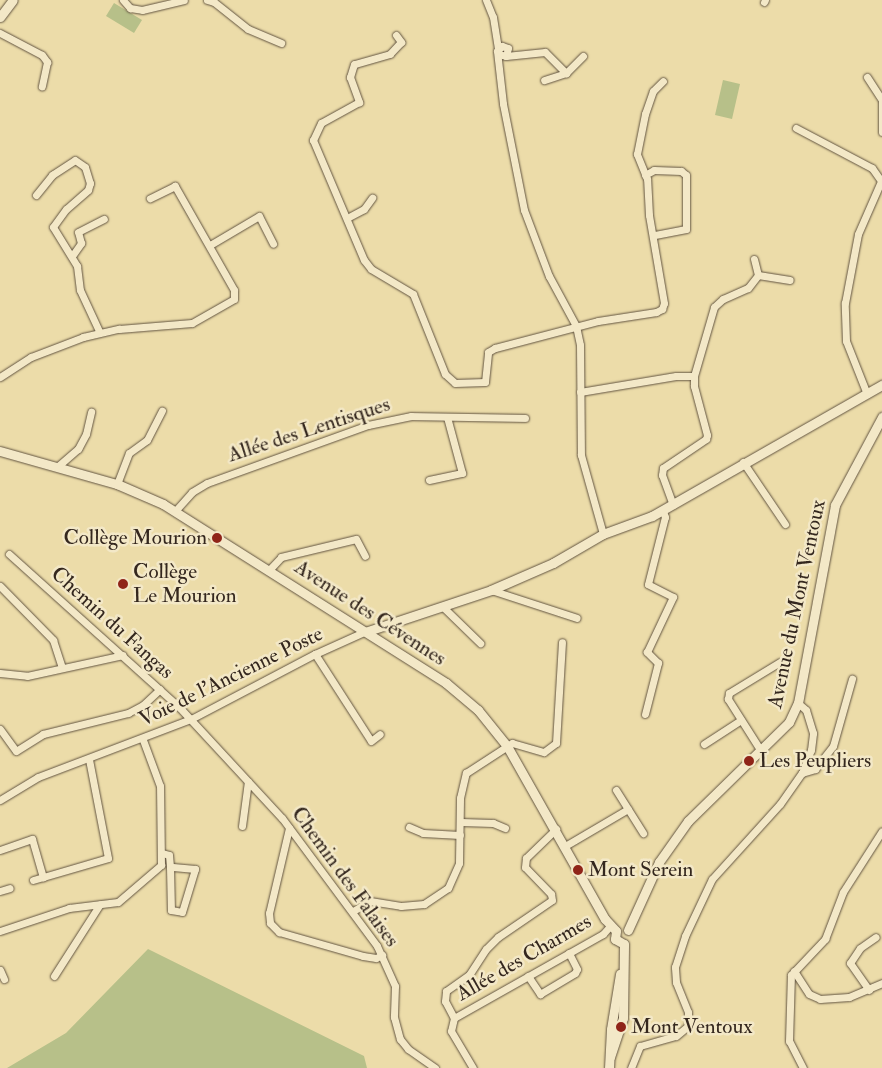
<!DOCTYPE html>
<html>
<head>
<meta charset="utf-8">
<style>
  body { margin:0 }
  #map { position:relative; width:882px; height:1068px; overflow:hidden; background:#ecdca9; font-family:"IM FELL Double Pica",serif }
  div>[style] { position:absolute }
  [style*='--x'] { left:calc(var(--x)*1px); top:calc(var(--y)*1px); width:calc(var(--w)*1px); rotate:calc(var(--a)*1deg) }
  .green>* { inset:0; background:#b7c089 }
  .roads { filter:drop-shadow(0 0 1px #625441) drop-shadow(0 0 1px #625441) }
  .minor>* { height:7px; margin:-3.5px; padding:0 3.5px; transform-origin:3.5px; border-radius:3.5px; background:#f3e8c7 }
  .tertiary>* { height:9px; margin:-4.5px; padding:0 4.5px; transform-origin:4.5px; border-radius:4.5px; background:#f3e8c7 }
  .dots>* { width:14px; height:14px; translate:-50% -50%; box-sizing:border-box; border:2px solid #f3e8c7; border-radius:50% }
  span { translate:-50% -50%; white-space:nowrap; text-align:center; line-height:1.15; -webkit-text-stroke:5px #f3e8c7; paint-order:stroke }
  .street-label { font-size:21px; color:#34271e }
  .poi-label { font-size:21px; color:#34271e }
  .right { translate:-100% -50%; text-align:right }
  .left { translate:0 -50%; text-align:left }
</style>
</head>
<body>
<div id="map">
  <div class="green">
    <div style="clip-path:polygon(114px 3px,142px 20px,134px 33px,106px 16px)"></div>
    <div style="clip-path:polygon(723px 80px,740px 84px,732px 119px,715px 115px)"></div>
    <div style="clip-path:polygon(148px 949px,364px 1056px,367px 1068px,7px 1068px,66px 1033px)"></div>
  </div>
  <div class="roads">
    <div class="minor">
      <div style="--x:123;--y:0;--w:11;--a:49"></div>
      <div style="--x:130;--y:8;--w:12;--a:9"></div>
      <div style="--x:142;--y:10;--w:43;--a:-13.4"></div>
      <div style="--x:207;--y:0;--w:7;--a:16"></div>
      <div style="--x:214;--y:2;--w:43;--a:38.5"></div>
      <div style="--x:248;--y:29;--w:36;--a:23"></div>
      <div style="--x:486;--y:0;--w:18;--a:68"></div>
      <div style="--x:493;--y:17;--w:33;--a:81"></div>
      <div style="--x:764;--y:2;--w:2;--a:-63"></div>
      <div style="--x:0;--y:33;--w:47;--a:27.6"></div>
      <div style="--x:42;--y:55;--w:9;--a:54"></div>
      <div style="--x:47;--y:62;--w:25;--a:102"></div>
      <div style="--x:396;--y:35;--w:9;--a:54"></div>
      <div style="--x:401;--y:42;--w:16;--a:133"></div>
      <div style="--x:390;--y:54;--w:37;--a:164"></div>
      <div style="--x:354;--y:64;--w:14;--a:107"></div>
      <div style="--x:350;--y:77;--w:27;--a:70"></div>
      <div style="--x:359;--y:102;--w:43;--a:151.1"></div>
      <div style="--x:321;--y:123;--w:19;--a:115"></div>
      <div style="--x:313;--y:140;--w:130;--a:67"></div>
      <div style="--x:364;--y:260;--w:11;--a:52"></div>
      <div style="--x:371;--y:269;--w:49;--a:30.8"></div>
      <div style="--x:413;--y:294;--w:86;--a:68.2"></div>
      <div style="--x:445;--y:374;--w:13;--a:42"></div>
      <div style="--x:455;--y:383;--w:30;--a:-2"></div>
      <div style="--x:485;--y:382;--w:30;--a:-84"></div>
      <div style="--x:488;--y:352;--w:8;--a:-30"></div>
      <div style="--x:495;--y:348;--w:106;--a:-14.7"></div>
      <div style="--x:598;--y:321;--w:59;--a:-8.8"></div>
      <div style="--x:656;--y:312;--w:7;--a:-27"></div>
      <div style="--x:662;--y:309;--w:6;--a:-72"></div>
      <div style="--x:664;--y:303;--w:89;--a:-99.7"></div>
      <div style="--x:649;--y:215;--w:36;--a:-93"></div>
      <div style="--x:647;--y:179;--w:27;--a:-112"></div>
      <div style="--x:637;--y:154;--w:41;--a:-78.7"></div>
      <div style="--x:645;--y:114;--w:24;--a:-71"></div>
      <div style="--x:653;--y:91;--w:14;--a:-45"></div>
      <div style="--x:498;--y:54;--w:8;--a:14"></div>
      <div style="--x:506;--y:56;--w:8;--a:-76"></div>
      <div style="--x:508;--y:48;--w:6;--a:-162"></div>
      <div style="--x:502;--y:46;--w:7;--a:135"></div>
      <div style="--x:497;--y:51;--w:53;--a:83.5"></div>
      <div style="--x:503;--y:104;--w:108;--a:78.8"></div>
      <div style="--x:524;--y:210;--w:71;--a:69.3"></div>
      <div style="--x:549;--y:276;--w:57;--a:61.6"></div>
      <div style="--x:576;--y:326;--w:19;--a:78"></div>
      <div style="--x:580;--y:345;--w:110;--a:89.5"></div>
      <div style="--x:581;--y:455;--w:82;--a:74.4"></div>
      <div style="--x:506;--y:56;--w:39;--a:-6"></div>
      <div style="--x:545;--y:52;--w:30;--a:45"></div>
      <div style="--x:566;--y:73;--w:23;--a:162"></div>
      <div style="--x:566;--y:73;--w:24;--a:-45"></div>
      <div style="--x:867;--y:77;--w:27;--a:57"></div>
      <div style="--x:882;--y:100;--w:32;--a:90"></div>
      <div style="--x:796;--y:128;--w:86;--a:27.8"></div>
      <div style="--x:872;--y:168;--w:16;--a:55"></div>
      <div style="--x:645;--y:175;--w:10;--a:-29"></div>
      <div style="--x:654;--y:170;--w:27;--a:2"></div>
      <div style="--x:681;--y:171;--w:6;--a:39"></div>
      <div style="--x:686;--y:175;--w:54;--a:90"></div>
      <div style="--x:686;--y:229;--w:33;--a:169"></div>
      <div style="--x:36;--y:195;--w:26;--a:-51"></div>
      <div style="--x:52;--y:175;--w:27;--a:-33"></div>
      <div style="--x:75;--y:160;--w:12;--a:35"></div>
      <div style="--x:85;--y:167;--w:17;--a:73"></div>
      <div style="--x:90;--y:183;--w:7;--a:106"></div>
      <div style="--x:88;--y:190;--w:29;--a:139"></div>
      <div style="--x:66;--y:209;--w:22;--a:126"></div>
      <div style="--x:53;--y:227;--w:46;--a:58.4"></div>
      <div style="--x:77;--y:266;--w:24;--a:83"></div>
      <div style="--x:80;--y:290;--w:47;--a:65.1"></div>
      <div style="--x:347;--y:218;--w:19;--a:-28"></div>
      <div style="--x:364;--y:209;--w:14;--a:-54"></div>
      <div style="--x:210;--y:245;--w:57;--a:-30.6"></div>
      <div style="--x:259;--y:216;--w:31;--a:63"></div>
      <div style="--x:72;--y:256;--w:16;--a:-55"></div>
      <div style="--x:81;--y:243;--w:11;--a:-105"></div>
      <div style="--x:78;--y:232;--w:29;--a:-27"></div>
      <div style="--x:754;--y:259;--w:16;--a:76"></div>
      <div style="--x:0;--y:377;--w:37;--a:-33"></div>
      <div style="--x:31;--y:357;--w:56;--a:-21"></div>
      <div style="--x:83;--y:337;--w:37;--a:-13"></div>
      <div style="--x:119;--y:329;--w:73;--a:-4.7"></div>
      <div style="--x:192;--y:323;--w:48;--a:-29.7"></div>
      <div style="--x:234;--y:299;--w:9;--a:-90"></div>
      <div style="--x:234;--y:290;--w:120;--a:-119.6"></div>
      <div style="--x:175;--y:186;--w:28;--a:154"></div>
      <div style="--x:580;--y:392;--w:97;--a:-9.5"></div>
      <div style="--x:676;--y:376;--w:18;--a:0"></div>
      <div style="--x:867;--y:394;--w:57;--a:-111.6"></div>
      <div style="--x:846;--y:341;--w:38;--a:-92"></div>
      <div style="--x:845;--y:303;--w:70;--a:-79.3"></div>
      <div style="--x:858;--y:234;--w:60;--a:-66.4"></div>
      <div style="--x:743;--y:462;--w:75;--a:55.9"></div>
      <div style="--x:57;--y:467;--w:28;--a:-41"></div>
      <div style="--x:78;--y:449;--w:17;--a:-62"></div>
      <div style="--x:86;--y:434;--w:23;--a:-77"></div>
      <div style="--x:429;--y:480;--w:34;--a:-12"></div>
      <div style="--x:462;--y:473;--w:58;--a:-105"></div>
      <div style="--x:117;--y:484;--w:33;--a:-69"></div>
      <div style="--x:129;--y:453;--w:22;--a:-36"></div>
      <div style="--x:147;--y:440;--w:33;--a:-63"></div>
      <div style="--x:673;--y:505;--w:32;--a:-110"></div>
      <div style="--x:662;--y:475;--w:7;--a:-82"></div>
      <div style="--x:663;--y:468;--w:52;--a:-34"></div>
      <div style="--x:706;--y:439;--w:4;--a:-76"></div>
      <div style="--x:707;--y:435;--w:51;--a:-104.9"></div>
      <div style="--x:694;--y:386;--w:10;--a:-90"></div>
      <div style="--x:694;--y:376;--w:72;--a:-73.8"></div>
      <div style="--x:714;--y:307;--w:12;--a:-42"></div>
      <div style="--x:723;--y:299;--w:27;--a:-24"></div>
      <div style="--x:748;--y:288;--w:16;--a:-52"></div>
      <div style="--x:758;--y:275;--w:32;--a:9"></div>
      <div style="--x:176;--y:510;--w:24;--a:-48"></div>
      <div style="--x:192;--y:492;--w:17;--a:-31"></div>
      <div style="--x:207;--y:483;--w:171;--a:-19.8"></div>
      <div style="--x:368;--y:425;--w:44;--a:-11.8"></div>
      <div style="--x:411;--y:416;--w:114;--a:1"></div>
      <div style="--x:9;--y:554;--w:230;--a:42"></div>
      <div style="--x:180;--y:708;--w:150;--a:47.2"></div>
      <div style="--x:282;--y:818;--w:159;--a:53.4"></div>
      <div style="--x:377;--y:946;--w:44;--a:65.8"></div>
      <div style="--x:395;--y:986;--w:31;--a:92"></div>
      <div style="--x:394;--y:1017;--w:23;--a:75"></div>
      <div style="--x:400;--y:1039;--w:13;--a:51"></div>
      <div style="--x:408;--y:1049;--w:33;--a:35"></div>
      <div style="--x:270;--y:569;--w:16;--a:-47"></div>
      <div style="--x:281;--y:557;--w:77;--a:-13.5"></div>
      <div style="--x:356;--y:539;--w:19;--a:62"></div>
      <div style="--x:0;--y:586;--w:76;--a:45.5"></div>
      <div style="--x:53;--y:640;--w:29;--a:72"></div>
      <div style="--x:491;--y:590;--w:90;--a:18"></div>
      <div style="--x:443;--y:607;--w:52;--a:44.2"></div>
      <div style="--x:315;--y:654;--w:103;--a:57.2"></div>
      <div style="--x:371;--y:741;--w:11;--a:-38"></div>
      <div style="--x:0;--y:673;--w:27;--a:6"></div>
      <div style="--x:27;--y:676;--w:98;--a:-12.3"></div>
      <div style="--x:645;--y:714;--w:53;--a:-75.7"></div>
      <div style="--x:658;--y:663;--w:16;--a:-135"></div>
      <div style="--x:647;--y:652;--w:61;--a:-64.7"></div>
      <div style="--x:673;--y:597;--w:28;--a:-153"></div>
      <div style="--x:648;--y:584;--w:69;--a:-75.8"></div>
      <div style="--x:665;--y:517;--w:6;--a:-108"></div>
      <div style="--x:0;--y:729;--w:27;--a:54"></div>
      <div style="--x:16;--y:751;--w:32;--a:-32"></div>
      <div style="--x:43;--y:734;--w:88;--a:-13.9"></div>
      <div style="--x:128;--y:713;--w:17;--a:-28"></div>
      <div style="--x:143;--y:705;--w:23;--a:-43"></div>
      <div style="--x:704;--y:744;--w:44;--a:-33"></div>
      <div style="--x:761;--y:751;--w:62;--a:-122.4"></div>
      <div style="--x:728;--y:699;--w:6;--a:-81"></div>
      <div style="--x:729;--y:693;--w:60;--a:-31.3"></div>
      <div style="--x:802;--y:773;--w:14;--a:-17"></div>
      <div style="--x:815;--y:769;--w:29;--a:-52"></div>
      <div style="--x:833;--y:746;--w:70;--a:-74.2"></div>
      <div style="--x:616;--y:790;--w:51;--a:57.9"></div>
      <div style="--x:0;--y:800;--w:44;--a:-31.2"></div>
      <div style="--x:38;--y:777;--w:164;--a:-20.8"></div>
      <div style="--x:191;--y:719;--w:140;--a:-27.7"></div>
      <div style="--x:315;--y:654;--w:56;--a:-24.3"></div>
      <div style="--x:461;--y:822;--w:32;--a:2"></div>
      <div style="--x:493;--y:823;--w:13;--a:23"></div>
      <div style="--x:242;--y:826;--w:45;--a:-82.4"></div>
      <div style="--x:409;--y:827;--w:15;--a:23"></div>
      <div style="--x:423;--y:833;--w:37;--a:3"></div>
      <div style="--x:289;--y:828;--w:87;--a:103.2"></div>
      <div style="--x:269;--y:913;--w:10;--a:84"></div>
      <div style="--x:270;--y:923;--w:13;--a:45"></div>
      <div style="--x:279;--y:932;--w:87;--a:15.9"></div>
      <div style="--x:363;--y:956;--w:13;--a:9"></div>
      <div style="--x:376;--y:958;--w:7;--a:-27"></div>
      <div style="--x:565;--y:846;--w:73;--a:-30.4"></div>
      <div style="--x:0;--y:850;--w:34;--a:-19"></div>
      <div style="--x:32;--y:839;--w:40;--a:74"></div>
      <div style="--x:162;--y:853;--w:7;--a:16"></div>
      <div style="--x:169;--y:855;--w:12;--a:85"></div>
      <div style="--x:170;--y:867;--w:43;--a:88.7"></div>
      <div style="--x:171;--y:910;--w:11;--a:10"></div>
      <div style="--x:182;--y:912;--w:45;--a:-73.2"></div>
      <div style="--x:195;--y:869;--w:25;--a:-175"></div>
      <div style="--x:33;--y:880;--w:78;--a:-16.3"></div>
      <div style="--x:108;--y:858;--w:101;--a:-100.9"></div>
      <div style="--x:0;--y:891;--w:10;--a:-17"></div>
      <div style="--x:353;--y:911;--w:20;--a:-30"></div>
      <div style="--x:370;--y:901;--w:31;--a:9"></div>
      <div style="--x:401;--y:906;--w:23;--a:-5"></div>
      <div style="--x:424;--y:904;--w:29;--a:-34"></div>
      <div style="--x:448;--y:888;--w:27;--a:-66"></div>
      <div style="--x:459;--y:863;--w:65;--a:-89.1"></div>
      <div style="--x:460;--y:798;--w:26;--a:-77"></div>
      <div style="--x:466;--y:773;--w:55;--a:-33.1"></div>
      <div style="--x:512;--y:743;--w:33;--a:16"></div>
      <div style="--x:544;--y:752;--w:15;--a:-37"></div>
      <div style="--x:556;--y:743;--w:101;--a:-86.6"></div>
      <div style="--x:0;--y:931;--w:73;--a:-18.4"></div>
      <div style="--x:69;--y:908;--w:49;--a:-7"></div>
      <div style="--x:118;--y:902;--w:57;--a:-40.7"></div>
      <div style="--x:161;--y:865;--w:79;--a:-90.7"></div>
      <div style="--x:160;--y:786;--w:49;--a:-110.3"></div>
      <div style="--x:0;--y:970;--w:10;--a:66"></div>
      <div style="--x:794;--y:971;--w:27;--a:57"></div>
      <div style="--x:809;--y:994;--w:12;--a:24"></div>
      <div style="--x:820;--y:999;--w:29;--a:-4"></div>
      <div style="--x:849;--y:997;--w:36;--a:-23"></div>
      <div style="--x:54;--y:976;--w:85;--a:-57.4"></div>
      <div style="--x:528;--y:976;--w:22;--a:56"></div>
      <div style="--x:540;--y:994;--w:41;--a:-31"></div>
      <div style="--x:575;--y:973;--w:4;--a:-63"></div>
      <div style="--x:577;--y:969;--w:18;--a:-117"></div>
      <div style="--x:869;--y:990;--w:33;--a:-125"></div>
      <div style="--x:850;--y:963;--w:18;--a:-56"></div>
      <div style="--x:860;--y:948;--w:19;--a:-35"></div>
      <div style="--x:454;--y:1018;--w:19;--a:-118"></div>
      <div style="--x:445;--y:1001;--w:10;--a:-84"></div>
      <div style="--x:446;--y:991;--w:28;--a:-35"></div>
      <div style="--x:469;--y:975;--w:31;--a:-57"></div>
      <div style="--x:486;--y:949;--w:17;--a:-45"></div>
      <div style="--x:498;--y:937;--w:65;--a:-34.4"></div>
      <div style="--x:552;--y:900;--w:6;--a:-99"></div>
      <div style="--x:551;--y:894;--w:37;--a:-134"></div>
      <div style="--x:525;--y:867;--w:9;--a:-84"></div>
      <div style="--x:526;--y:858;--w:42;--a:-44"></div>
      <div style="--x:454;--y:1018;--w:171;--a:-29.4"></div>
      <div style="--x:603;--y:934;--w:11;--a:-49"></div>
      <div style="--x:454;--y:1018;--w:13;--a:103"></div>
      <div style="--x:451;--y:1031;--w:43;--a:59.3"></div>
      <div style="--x:631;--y:1068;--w:24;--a:-68"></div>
      <div style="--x:640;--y:1046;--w:37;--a:-16"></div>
      <div style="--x:676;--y:1036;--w:16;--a:-40"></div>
      <div style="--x:688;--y:1026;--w:14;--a:-90"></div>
      <div style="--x:688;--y:1012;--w:32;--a:-112"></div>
      <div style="--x:676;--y:982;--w:15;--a:-94"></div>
      <div style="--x:675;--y:967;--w:33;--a:-72"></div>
      <div style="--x:685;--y:936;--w:63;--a:-64.7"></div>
      <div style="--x:712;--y:879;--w:101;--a:-47.8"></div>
      <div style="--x:780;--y:804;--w:38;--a:-55"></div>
      <div style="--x:802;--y:773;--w:25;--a:-69"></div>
      <div style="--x:811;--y:750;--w:17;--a:-83"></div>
      <div style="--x:813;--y:733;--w:24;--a:-107"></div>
      <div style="--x:806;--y:710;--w:11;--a:-139"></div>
      <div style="--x:803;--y:1068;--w:30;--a:-117"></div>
      <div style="--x:789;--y:1041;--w:66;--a:-88.3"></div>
      <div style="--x:791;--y:975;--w:50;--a:-46.6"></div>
      <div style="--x:825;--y:939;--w:50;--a:-69"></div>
      <div style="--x:843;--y:892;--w:72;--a:-57.4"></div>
    </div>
    <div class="tertiary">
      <div style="--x:0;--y:17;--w:21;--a:-53"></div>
      <div style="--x:0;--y:451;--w:122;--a:15.8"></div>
      <div style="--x:117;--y:484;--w:50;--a:23.5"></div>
      <div style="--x:163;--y:504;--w:335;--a:32.3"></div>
      <div style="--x:446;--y:683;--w:42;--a:40.2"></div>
      <div style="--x:478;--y:710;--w:46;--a:51.1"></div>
      <div style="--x:507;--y:746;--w:199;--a:60.5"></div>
      <div style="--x:605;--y:919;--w:16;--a:47"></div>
      <div style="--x:368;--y:631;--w:130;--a:-18.4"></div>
      <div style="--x:491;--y:590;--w:68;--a:-23.5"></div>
      <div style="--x:553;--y:563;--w:58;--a:-30.1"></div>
      <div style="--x:603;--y:534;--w:52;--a:-20.2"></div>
      <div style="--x:652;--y:516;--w:265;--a:-29.7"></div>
      <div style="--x:628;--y:930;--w:75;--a:-65.5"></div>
      <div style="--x:659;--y:862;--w:50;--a:-54.7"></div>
      <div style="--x:688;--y:821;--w:141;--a:-44.4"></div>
      <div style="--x:789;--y:722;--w:21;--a:-65"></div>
      <div style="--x:798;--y:703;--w:201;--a:-79.4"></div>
      <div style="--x:835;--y:505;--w:100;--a:-61.9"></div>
      <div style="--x:616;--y:931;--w:8;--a:97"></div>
      <div style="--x:615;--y:939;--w:10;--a:29"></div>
      <div style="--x:610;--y:1057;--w:41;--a:-71.6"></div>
      <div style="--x:623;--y:1018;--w:74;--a:-89.2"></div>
      <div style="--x:609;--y:1068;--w:39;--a:-87"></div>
      <div style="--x:611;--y:1029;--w:56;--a:-80.7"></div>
    </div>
  </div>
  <div class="dots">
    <div style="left:217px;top:538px;background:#8f2418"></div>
    <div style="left:123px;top:584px;background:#8f2418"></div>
    <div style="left:749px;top:761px;background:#8f2418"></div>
    <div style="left:578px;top:870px;background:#8f2418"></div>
    <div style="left:621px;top:1027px;background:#8f2418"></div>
  </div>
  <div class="street-label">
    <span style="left:309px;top:430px;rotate:-18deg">Allée des Lentisques</span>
    <span style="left:797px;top:604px;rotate:-78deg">Avenue du Mont Ventoux</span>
    <span style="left:370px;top:613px;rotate:33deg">Avenue des Cévennes</span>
    <span style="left:112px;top:623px;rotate:42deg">Chemin du Fangas</span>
    <span style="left:231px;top:677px;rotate:-26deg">Voie de l'Ancienne Poste</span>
    <span style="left:345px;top:877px;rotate:54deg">Chemin des Falaises</span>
    <span style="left:524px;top:958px;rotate:-30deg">Allée des Charmes</span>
  </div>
  <div class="poi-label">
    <span class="right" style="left:207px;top:538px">Collège Mourion</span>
    <span class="left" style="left:133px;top:584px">Collège<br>Le Mourion</span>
    <span class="left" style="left:759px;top:761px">Les Peupliers</span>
    <span class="left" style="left:588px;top:870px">Mont Serein</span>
    <span class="left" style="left:631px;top:1027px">Mont Ventoux</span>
  </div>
</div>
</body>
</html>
